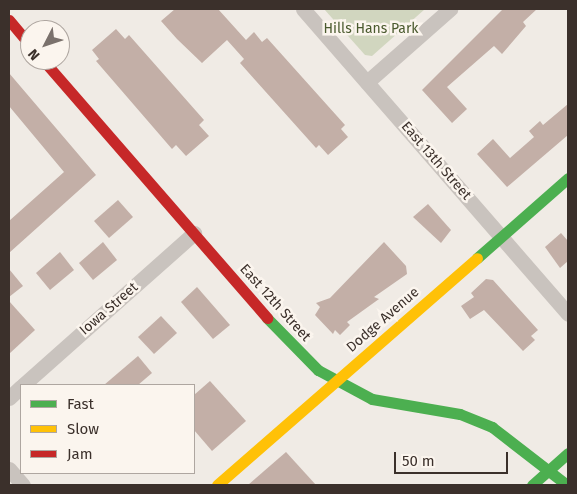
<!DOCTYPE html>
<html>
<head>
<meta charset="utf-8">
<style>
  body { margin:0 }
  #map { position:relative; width:577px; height:494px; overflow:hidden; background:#f0ebe5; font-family:"Fira Sans",sans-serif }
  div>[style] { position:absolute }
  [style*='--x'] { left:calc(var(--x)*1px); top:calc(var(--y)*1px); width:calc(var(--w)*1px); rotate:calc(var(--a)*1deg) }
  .green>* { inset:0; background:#d1d6bf }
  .building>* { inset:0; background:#c3afa7 }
  .street>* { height:15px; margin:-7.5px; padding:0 7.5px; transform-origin:7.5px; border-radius:7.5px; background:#c9c3be }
  .fast>* { height:11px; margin:-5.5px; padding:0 5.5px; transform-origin:5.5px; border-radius:5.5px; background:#4caf50 }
  .slow>* { height:11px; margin:-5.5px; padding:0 5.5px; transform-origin:5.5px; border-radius:5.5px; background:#ffc107 }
  .jam>* { height:11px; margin:-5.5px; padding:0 5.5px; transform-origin:5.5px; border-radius:5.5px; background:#c62828 }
  span { translate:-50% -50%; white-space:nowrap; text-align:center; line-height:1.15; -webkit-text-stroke:5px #fbf5ee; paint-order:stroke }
  .park-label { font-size:14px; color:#4a5a2e }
  .street-label { font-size:14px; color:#3b302b }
  .frame { position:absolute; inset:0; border:10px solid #3b302b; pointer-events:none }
  .legend { position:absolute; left:20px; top:384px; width:175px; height:90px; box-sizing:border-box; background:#fbf5ee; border:1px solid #aea6a0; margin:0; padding:6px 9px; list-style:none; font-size:15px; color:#3b302b }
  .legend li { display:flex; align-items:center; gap:10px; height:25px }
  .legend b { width:25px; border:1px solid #aea6a0 }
  .north { position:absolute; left:20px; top:20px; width:50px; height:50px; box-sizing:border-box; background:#fbf5ee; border:1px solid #aea6a0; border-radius:50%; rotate:229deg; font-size:14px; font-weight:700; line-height:20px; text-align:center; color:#3b302b }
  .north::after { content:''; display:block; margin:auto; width:18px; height:22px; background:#7a716c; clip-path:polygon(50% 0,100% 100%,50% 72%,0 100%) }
  .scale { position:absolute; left:394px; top:452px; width:114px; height:22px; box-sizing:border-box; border:2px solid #3b302b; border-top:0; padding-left:6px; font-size:15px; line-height:18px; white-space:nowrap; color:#3b302b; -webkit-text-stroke:4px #fbf5ee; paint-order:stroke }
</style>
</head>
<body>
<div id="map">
  <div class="green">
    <div style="clip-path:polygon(324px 9px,425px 9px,372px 56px,365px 55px)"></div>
  </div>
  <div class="building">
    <div style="clip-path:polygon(175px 9px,218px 9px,246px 40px,254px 32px,262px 42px,267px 38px,345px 125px,341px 129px,348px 137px,328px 155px,319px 145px,316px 148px,240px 63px,244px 59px,227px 40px,202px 63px,177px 39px,161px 21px)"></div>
    <div style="clip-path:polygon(503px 9px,537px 9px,523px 22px,526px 26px,502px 54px,494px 46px,447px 87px,467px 109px,452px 123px,422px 90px)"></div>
    <div style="clip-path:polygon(116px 29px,125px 39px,129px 35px,204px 120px,199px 125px,209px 136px,186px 156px,176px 145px,172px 149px,96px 61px,99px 59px,92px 50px)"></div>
    <div style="clip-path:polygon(9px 73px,96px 175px,9px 253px,9px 221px,64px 172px,9px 106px)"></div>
    <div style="clip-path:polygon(568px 104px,568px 135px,507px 187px,477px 154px,493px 139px,510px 158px,534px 137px,529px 131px,540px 121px,543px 125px)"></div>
    <div style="clip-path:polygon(118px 200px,133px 217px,109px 238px,94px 221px)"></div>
    <div style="clip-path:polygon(428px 204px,451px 230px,441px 243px,413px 217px)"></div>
    <div style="clip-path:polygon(561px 233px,568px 241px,568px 261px,560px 268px,545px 247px)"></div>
    <div style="clip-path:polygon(103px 242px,117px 260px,93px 280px,79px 263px)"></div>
    <div style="clip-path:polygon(384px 242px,406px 266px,407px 274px,374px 297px,379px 299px,347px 322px,350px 325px,340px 335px,335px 330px,333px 334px,315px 315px,320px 307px,316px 303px,330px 298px)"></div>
    <div style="clip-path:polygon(60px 252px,74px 270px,50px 290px,36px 273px)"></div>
    <div style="clip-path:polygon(9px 269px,23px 286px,9px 297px)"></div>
    <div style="clip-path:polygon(486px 279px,493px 280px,538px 330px,531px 336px,535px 340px,523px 351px,484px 310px,470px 319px,461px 306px,474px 297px,471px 293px)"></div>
    <div style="clip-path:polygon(197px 287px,230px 325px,213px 339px,181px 302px)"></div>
    <div style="clip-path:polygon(9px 301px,35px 330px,9px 354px)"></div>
    <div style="clip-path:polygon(161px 316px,177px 333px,154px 354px,138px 337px)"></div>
    <div style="clip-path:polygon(138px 356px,152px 373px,138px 385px,104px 385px)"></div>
    <div style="clip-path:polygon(210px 381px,246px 421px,212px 451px,194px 430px,194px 395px)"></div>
    <div style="clip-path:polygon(286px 452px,316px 485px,248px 485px)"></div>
  </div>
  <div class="street">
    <div style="--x:303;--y:9;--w:404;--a:49"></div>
    <div style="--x:367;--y:82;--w:111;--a:-41.3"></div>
    <div style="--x:23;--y:385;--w:229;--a:-41.6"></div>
    <div style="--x:9;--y:398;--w:16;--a:-43"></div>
    <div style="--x:9;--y:469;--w:21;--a:49"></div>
  </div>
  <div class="fast">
    <div style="--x:477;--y:258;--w:121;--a:-41.3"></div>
    <div style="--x:267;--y:318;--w:73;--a:45.6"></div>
    <div style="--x:318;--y:370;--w:61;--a:28.2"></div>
    <div style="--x:372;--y:399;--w:89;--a:9.7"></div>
    <div style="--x:460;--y:414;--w:35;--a:22"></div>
    <div style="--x:492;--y:427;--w:95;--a:37.7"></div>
    <div style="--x:532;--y:485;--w:48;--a:-41.6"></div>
  </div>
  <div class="slow">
    <div style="--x:217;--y:485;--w:345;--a:-41.1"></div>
  </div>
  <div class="jam">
    <div style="--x:9;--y:20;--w:33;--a:50"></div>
    <div style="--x:43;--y:60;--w:342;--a:49"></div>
  </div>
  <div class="park-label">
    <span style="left:371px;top:29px">Hills Hans Park</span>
  </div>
  <div class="street-label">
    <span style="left:436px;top:161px;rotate:49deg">East 13th Street</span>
    <span style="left:275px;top:303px;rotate:48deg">East 12th Street</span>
    <span style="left:109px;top:309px;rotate:-41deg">Iowa Street</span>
    <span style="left:383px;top:320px;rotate:-41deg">Dodge Avenue</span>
  </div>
  <div class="frame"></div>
  <ul class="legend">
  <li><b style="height:6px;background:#4caf50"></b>Fast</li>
  <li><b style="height:6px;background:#ffc107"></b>Slow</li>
  <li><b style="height:6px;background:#c62828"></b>Jam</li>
  </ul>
  <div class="north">N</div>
  <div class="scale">50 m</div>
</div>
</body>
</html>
